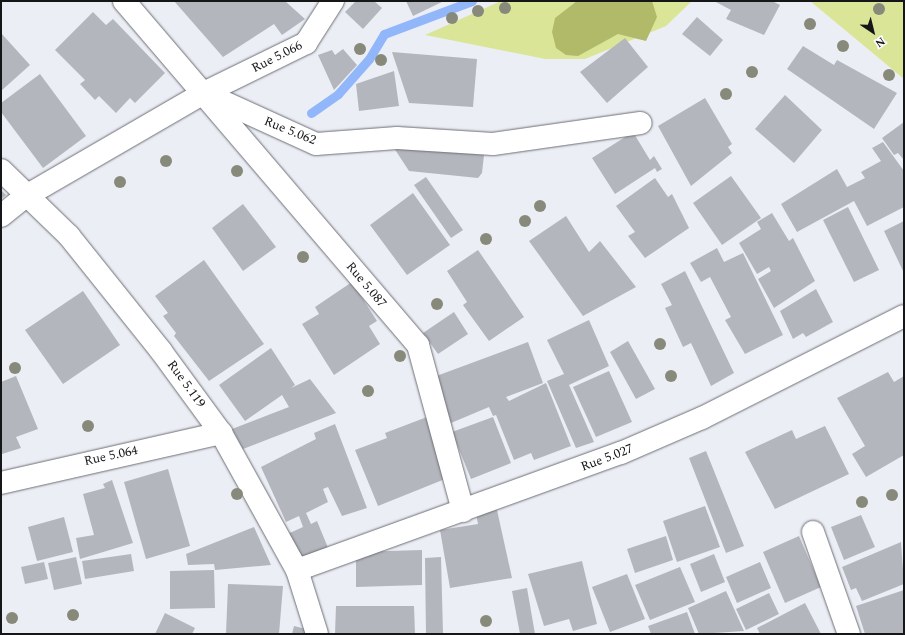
<!DOCTYPE html>
<html>
<head>
<meta charset="utf-8">
<style>
  body { margin:0 }
  #map { position:relative; width:905px; height:635px; overflow:hidden; background:#eceef6; font-family:Spectral,serif }
  div>[style] { position:absolute }
  [style*='--x'] { left:calc(var(--x)*1px); top:calc(var(--y)*1px); width:calc(var(--w)*1px); rotate:calc(var(--a)*1deg) }
  .green>* { inset:0; background:#dae598 }
  .forest>* { inset:0; background:#b0ba69 }
  .stream>* { height:9px; margin:-4.5px; padding:0 4.5px; transform-origin:4.5px; border-radius:4.5px; background:#91b7fa }
  .building>* { inset:0; background:#b4b6bd }
  .roads { filter:drop-shadow(0 0 1px #6c6e75) drop-shadow(0 0 1px #6c6e75) }
  .minor>* { height:22px; margin:-11px; padding:0 11px; transform-origin:11px; border-radius:11px; background:#fff }
  .trees>* { width:12px; height:12px; margin:-6px; border-radius:50%; background:#878a7a }
  span { translate:-50% -50%; white-space:nowrap; text-align:center; line-height:1.15; -webkit-text-stroke:3px #fff; paint-order:stroke }
  .street-label { font-size:13px; color:#151618 }
  .frame { position:absolute; inset:0; border:2px solid #151618; pointer-events:none }
  .north { position:absolute; left:853px; top:12px; width:40px; height:40px; -webkit-text-stroke:3px #fff; paint-order:stroke; rotate:145deg; font-size:11px; font-weight:700; line-height:16px; text-align:center; color:#151618 }
  .north::after { content:''; display:block; margin:auto; width:14px; height:18px; background:#151618; clip-path:polygon(50% 0,100% 100%,50% 72%,0 100%) }
</style>
</head>
<body>
<div id="map">
  <div class="green">
    <div style="clip-path:polygon(501px 1px,692px 1px,666px 26px,585px 59px,545px 59px,425px 35px)"></div>
    <div style="clip-path:polygon(810px 1px,904px 1px,904px 79px)"></div>
  </div>
  <div class="forest">
    <div style="clip-path:polygon(577px 1px,652px 1px,657px 17px,646px 41px,618px 34px,578px 56px,566px 55px,556px 48px,552px 32px,555px 18px)"></div>
  </div>
  <div class="stream">
    <div style="--x:311;--y:113;--w:33;--a:-35"></div>
    <div style="--x:338;--y:94;--w:47;--a:-48.5"></div>
    <div style="--x:369;--y:59;--w:29;--a:-59"></div>
    <div style="--x:384;--y:34;--w:94;--a:-20.6"></div>
  </div>
  <div class="building">
    <div style="clip-path:polygon(174px 1px,285px 1px,305px 19px,282px 35px,274px 24px,223px 57px)"></div>
    <div style="clip-path:polygon(356px 1px,374px 1px,382px 8px,363px 29px,345px 12px)"></div>
    <div style="clip-path:polygon(406px 1px,444px 1px,413px 16px)"></div>
    <div style="clip-path:polygon(714px 1px,772px 1px,780px 5px,764px 35px,726px 19px,731px 10px)"></div>
    <div style="clip-path:polygon(93px 12px,106px 25px,113px 19px,165px 73px,135px 103px,130px 98px,116px 113px,99px 96px,95px 100px,80px 84px,85px 80px,55px 50px)"></div>
    <div style="clip-path:polygon(697px 17px,723px 40px,710px 56px,682px 34px)"></div>
    <div style="clip-path:polygon(1px 33px,30px 65px,1px 91px)"></div>
    <div style="clip-path:polygon(625px 38px,648px 67px,607px 103px,580px 72px)"></div>
    <div style="clip-path:polygon(803px 46px,834px 65px,837px 60px,897px 93px,874px 129px,787px 69px)"></div>
    <div style="clip-path:polygon(343px 49px,357px 65px,334px 90px,318px 55px,332px 50px,335px 55px)"></div>
    <div style="clip-path:polygon(392px 52px,477px 59px,473px 107px,409px 103px)"></div>
    <div style="clip-path:polygon(394px 71px,399px 106px,359px 111px,356px 84px)"></div>
    <div style="clip-path:polygon(40px 74px,86px 136px,43px 168px,1px 112px,1px 103px)"></div>
    <div style="clip-path:polygon(785px 95px,822px 130px,794px 163px,755px 129px)"></div>
    <div style="clip-path:polygon(705px 98px,732px 144px,728px 147px,732px 153px,691px 186px,658px 126px)"></div>
    <div style="clip-path:polygon(904px 122px,904px 160px,898px 153px,894px 155px,882px 138px)"></div>
    <div style="clip-path:polygon(633px 132px,650px 160px,654px 156px,662px 169px,657px 172px,655px 168px,615px 194px,592px 158px)"></div>
    <div style="clip-path:polygon(883px 142px,904px 171px,904px 207px,867px 226px,854px 201px,797px 232px,781px 204px,837px 169px,847px 187px,865px 178px,861px 172px,881px 161px,872px 148px)"></div>
    <div style="clip-path:polygon(392px 145px,484px 155px,482px 173px,478px 178px,409px 171px)"></div>
    <div style="clip-path:polygon(731px 176px,761px 218px,722px 245px,693px 203px)"></div>
    <div style="clip-path:polygon(426px 177px,463px 230px,451px 238px,414px 185px)"></div>
    <div style="clip-path:polygon(655px 178px,668px 197px,672px 194px,689px 228px,645px 258px,628px 236px,635px 232px,616px 206px)"></div>
    <div style="clip-path:polygon(1px 190px,6px 195px,1px 199px)"></div>
    <div style="clip-path:polygon(413px 193px,450px 245px,407px 275px,370px 225px)"></div>
    <div style="clip-path:polygon(243px 204px,276px 247px,243px 271px,212px 228px)"></div>
    <div style="clip-path:polygon(848px 207px,879px 270px,854px 282px,823px 220px)"></div>
    <div style="clip-path:polygon(772px 213px,789px 241px,793px 238px,815px 281px,774px 308px,758px 279px,771px 271px,769px 267px,757px 274px,739px 243px,761px 229px,757px 222px)"></div>
    <div style="clip-path:polygon(566px 216px,589px 252px,600px 241px,636px 287px,583px 316px,529px 241px)"></div>
    <div style="clip-path:polygon(904px 221px,904px 273px,884px 231px)"></div>
    <div style="clip-path:polygon(717px 248px,724px 262px,743px 253px,783px 335px,745px 354px,725px 320px,731px 317px,710px 277px,701px 282px,690px 263px)"></div>
    <div style="clip-path:polygon(478px 250px,524px 317px,489px 341px,463px 305px,467px 302px,447px 271px)"></div>
    <div style="clip-path:polygon(204px 260px,264px 344px,209px 381px,174px 336px,176px 333px,163px 316px,168px 313px,155px 296px)"></div>
    <div style="clip-path:polygon(685px 271px,734px 373px,711px 386px,691px 343px,683px 347px,665px 308px,672px 305px,661px 284px)"></div>
    <div style="clip-path:polygon(352px 282px,377px 321px,369px 326px,380px 344px,334px 375px,302px 324px,319px 314px,315px 307px)"></div>
    <div style="clip-path:polygon(816px 289px,833px 322px,806px 337px,803px 333px,793px 339px,780px 311px)"></div>
    <div style="clip-path:polygon(83px 291px,120px 345px,63px 384px,25px 330px)"></div>
    <div style="clip-path:polygon(454px 312px,468px 334px,438px 354px,423px 333px)"></div>
    <div style="clip-path:polygon(589px 320px,609px 366px,569px 385px,594px 442px,576px 448px,547px 381px,564px 374px,547px 340px)"></div>
    <div style="clip-path:polygon(628px 341px,655px 389px,636px 399px,610px 352px)"></div>
    <div style="clip-path:polygon(528px 342px,543px 383px,506px 397px,509px 401px,546px 383px,571px 446px,534px 460px,531px 453px,514px 460px,496px 415px,493px 416px,489px 407px,451px 423px,431px 378px)"></div>
    <div style="clip-path:polygon(271px 348px,295px 385px,291px 388px,310px 379px,336px 413px,243px 449px,232px 429px,289px 407px,282px 395px,245px 421px,219px 385px)"></div>
    <div style="clip-path:polygon(609px 371px,632px 422px,596px 437px,573px 387px)"></div>
    <div style="clip-path:polygon(888px 372px,894px 382px,904px 376px,904px 455px,866px 477px,852px 454px,865px 446px,837px 398px)"></div>
    <div style="clip-path:polygon(16px 376px,38px 429px,16px 437px,21px 448px,2px 454px,1px 382px)"></div>
    <div style="clip-path:polygon(427px 417px,450px 477px,378px 506px,355px 450px,387px 438px,385px 433px)"></div>
    <div style="clip-path:polygon(493px 417px,511px 463px,471px 479px,452px 432px)"></div>
    <div style="clip-path:polygon(335px 424px,367px 508px,342px 516px,328px 487px,323px 489px,328px 502px,306px 513px,311px 524px,317px 521px,331px 555px,307px 566px,283px 536px,303px 527px,299px 516px,286px 522px,261px 467px,316px 439px,314px 433px)"></div>
    <div style="clip-path:polygon(825px 426px,849px 474px,775px 509px,745px 452px,792px 430px,796px 439px)"></div>
    <div style="clip-path:polygon(706px 451px,744px 546px,726px 553px,689px 458px)"></div>
    <div style="clip-path:polygon(168px 469px,190px 546px,146px 559px,124px 482px)"></div>
    <div style="clip-path:polygon(112px 480px,133px 543px,80px 559px,76px 538px,94px 535px,83px 494px,105px 488px,103px 484px)"></div>
    <div style="clip-path:polygon(705px 506px,720px 547px,677px 562px,663px 521px)"></div>
    <div style="clip-path:polygon(497px 510px,512px 578px,450px 588px,440px 530px,478px 524px,476px 514px)"></div>
    <div style="clip-path:polygon(861px 515px,875px 547px,844px 560px,831px 527px)"></div>
    <div style="clip-path:polygon(64px 517px,73px 552px,37px 561px,28px 527px)"></div>
    <div style="clip-path:polygon(254px 527px,271px 565px,215px 570px,214px 564px,188px 565px,186px 554px)"></div>
    <div style="clip-path:polygon(666px 536px,673px 560px,635px 573px,627px 549px)"></div>
    <div style="clip-path:polygon(799px 536px,821px 587px,785px 603px,763px 552px)"></div>
    <div style="clip-path:polygon(901px 542px,904px 584px,862px 601px,856px 588px,851px 590px,842px 567px)"></div>
    <div style="clip-path:polygon(422px 550px,422px 585px,356px 587px,356px 552px)"></div>
    <div style="clip-path:polygon(131px 554px,134px 571px,85px 579px,82px 561px)"></div>
    <div style="clip-path:polygon(714px 554px,725px 582px,701px 592px,690px 564px)"></div>
    <div style="clip-path:polygon(76px 557px,82px 584px,54px 590px,48px 563px)"></div>
    <div style="clip-path:polygon(441px 557px,443px 634px,426px 634px,425px 558px)"></div>
    <div style="clip-path:polygon(582px 561px,597px 624px,573px 631px,569px 619px,544px 626px,528px 574px)"></div>
    <div style="clip-path:polygon(44px 562px,48px 579px,25px 584px,21px 567px)"></div>
    <div style="clip-path:polygon(760px 562px,771px 588px,737px 603px,726px 577px)"></div>
    <div style="clip-path:polygon(680px 567px,695px 602px,650px 620px,635px 585px)"></div>
    <div style="clip-path:polygon(214px 570px,215px 608px,170px 609px,170px 571px)"></div>
    <div style="clip-path:polygon(627px 574px,645px 619px,610px 632px,592px 587px)"></div>
    <div style="clip-path:polygon(228px 584px,283px 586px,279px 634px,226px 634px)"></div>
    <div style="clip-path:polygon(527px 588px,535px 634px,520px 634px,512px 591px)"></div>
    <div style="clip-path:polygon(904px 590px,904px 634px,865px 634px,856px 606px)"></div>
    <div style="clip-path:polygon(726px 591px,744px 631px,699px 634px,688px 608px)"></div>
    <div style="clip-path:polygon(769px 593px,779px 614px,746px 630px,736px 609px)"></div>
    <div style="clip-path:polygon(805px 603px,821px 634px,760px 634px,757px 628px)"></div>
    <div style="clip-path:polygon(336px 606px,414px 606px,415px 634px,335px 634px)"></div>
    <div style="clip-path:polygon(687px 612px,695px 634px,651px 634px,648px 626px)"></div>
    <div style="clip-path:polygon(165px 613px,195px 628px,192px 634px,155px 634px)"></div>
    <div style="clip-path:polygon(294px 626px,306px 629px,305px 634px,292px 634px)"></div>
  </div>
  <div class="roads">
    <div class="minor">
      <div style="--x:124;--y:1;--w:453;--a:49.5"></div>
      <div style="--x:418;--y:345;--w:172;--a:74.8"></div>
      <div style="--x:204;--y:93;--w:114;--a:-26.1"></div>
      <div style="--x:306;--y:43;--w:50;--a:-57.3"></div>
      <div style="--x:1;--y:170;--w:95;--a:44.1"></div>
      <div style="--x:69;--y:236;--w:147;--a:51.3"></div>
      <div style="--x:161;--y:351;--w:102;--a:53.8"></div>
      <div style="--x:221;--y:433;--w:157;--a:61"></div>
      <div style="--x:297;--y:570;--w:67;--a:72.6"></div>
      <div style="--x:1;--y:216;--w:32;--a:-39"></div>
      <div style="--x:26;--y:196;--w:206;--a:-30.1"></div>
      <div style="--x:204;--y:93;--w:123;--a:24.5"></div>
      <div style="--x:316;--y:144;--w:81;--a:-4.2"></div>
      <div style="--x:397;--y:138;--w:96;--a:3.6"></div>
      <div style="--x:493;--y:144;--w:149;--a:-8.1"></div>
      <div style="--x:1;--y:483;--w:226;--a:-12.8"></div>
      <div style="--x:813;--y:532;--w:108;--a:70.6"></div>
      <div style="--x:297;--y:570;--w:344;--a:-19.9"></div>
      <div style="--x:621;--y:453;--w:88;--a:-23.4"></div>
      <div style="--x:702;--y:418;--w:226;--a:-26.8"></div>
    </div>
  </div>
  <div class="trees">
    <div style="left:505px;top:8px"></div>
    <div style="left:879px;top:9px"></div>
    <div style="left:478px;top:11px"></div>
    <div style="left:452px;top:18px"></div>
    <div style="left:810px;top:24px"></div>
    <div style="left:843px;top:46px"></div>
    <div style="left:360px;top:49px"></div>
    <div style="left:381px;top:60px"></div>
    <div style="left:752px;top:72px"></div>
    <div style="left:889px;top:75px"></div>
    <div style="left:726px;top:94px"></div>
    <div style="left:166px;top:161px"></div>
    <div style="left:237px;top:171px"></div>
    <div style="left:120px;top:182px"></div>
    <div style="left:540px;top:206px"></div>
    <div style="left:525px;top:221px"></div>
    <div style="left:486px;top:239px"></div>
    <div style="left:303px;top:257px"></div>
    <div style="left:437px;top:304px"></div>
    <div style="left:660px;top:344px"></div>
    <div style="left:400px;top:356px"></div>
    <div style="left:15px;top:368px"></div>
    <div style="left:671px;top:376px"></div>
    <div style="left:368px;top:391px"></div>
    <div style="left:88px;top:426px"></div>
    <div style="left:237px;top:494px"></div>
    <div style="left:892px;top:495px"></div>
    <div style="left:862px;top:502px"></div>
    <div style="left:73px;top:615px"></div>
    <div style="left:12px;top:618px"></div>
    <div style="left:486px;top:621px"></div>
  </div>
  <div class="street-label">
    <span style="left:277px;top:57px;rotate:-27deg">Rue 5.066</span>
    <span style="left:290px;top:131px;rotate:22deg">Rue 5.062</span>
    <span style="left:366px;top:285px;rotate:50deg">Rue 5.087</span>
    <span style="left:186px;top:384px;rotate:54deg">Rue 5.119</span>
    <span style="left:111px;top:456px;rotate:-12deg">Rue 5.064</span>
    <span style="left:607px;top:458px;rotate:-21deg">Rue 5.027</span>
  </div>
  <div class="frame"></div>
  <div class="north">N</div>
</div>
</body>
</html>
